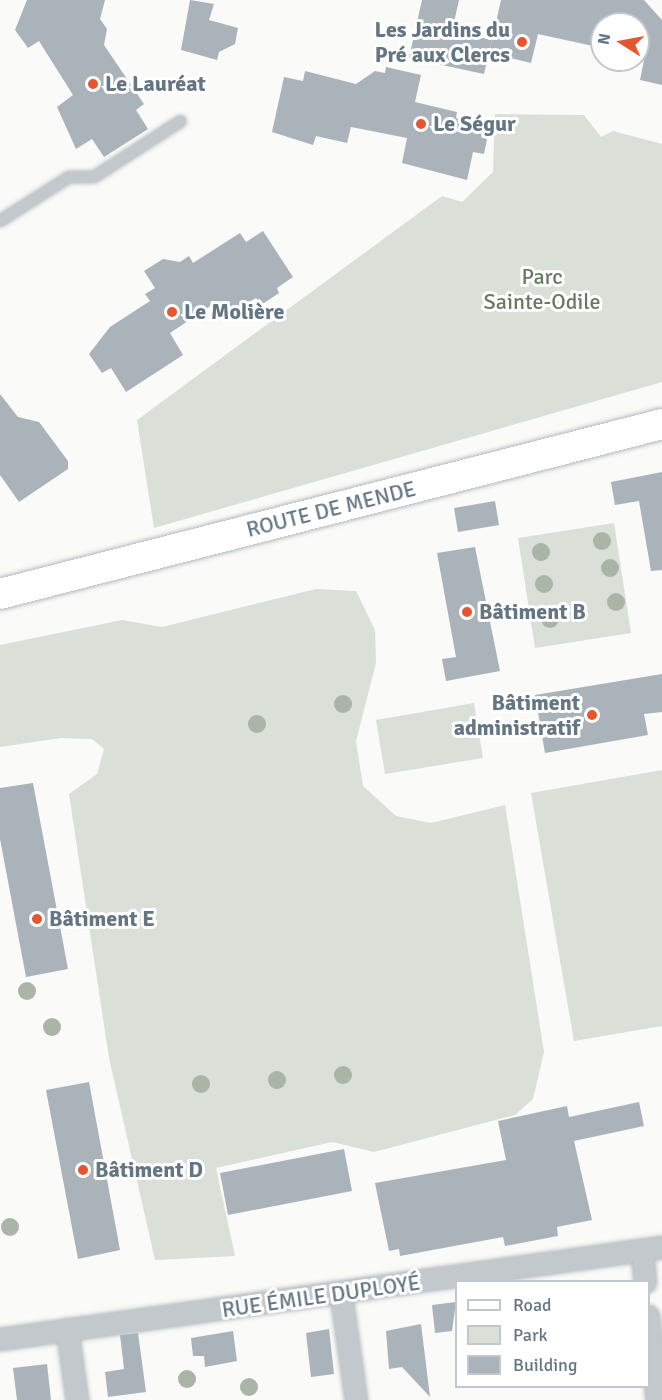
<!DOCTYPE html>
<html>
<head>
<meta charset="utf-8">
<style>
  body { margin:0 }
  #map { position:relative; width:662px; height:1400px; overflow:hidden; background:#fafaf8; font-family:Signika,sans-serif }
  div>[style] { position:absolute }
  [style*='--x'] { left:calc(var(--x)*1px); top:calc(var(--y)*1px); width:calc(var(--w)*1px); rotate:calc(var(--a)*1deg) }
  .green>* { inset:0; background:#dadfd7 }
  .building>* { inset:0; background:#aab3b9 }
  .roads { filter:drop-shadow(0 0 2px #b3babf) drop-shadow(0 0 2px #b3babf) }
  .lane>* { height:10px; margin:-5px; padding:0 5px; transform-origin:5px; border-radius:5px; background:#c3c8cc }
  .street>* { height:21px; margin:-10.5px; padding:0 10.5px; transform-origin:10.5px; border-radius:10.5px; background:#c3c8cc }
  .secondary>* { height:30px; margin:-15px; padding:0 15px; transform-origin:15px; border-radius:15px; background:#fff }
  .trees>* { width:18px; height:18px; margin:-9px; border-radius:50%; background:#aab4a7 }
  .dots>* { width:16px; height:16px; translate:-50% -50%; box-sizing:border-box; border:3px solid #fff; border-radius:50% }
  span { translate:-50% -50%; white-space:nowrap; text-align:center; line-height:1.15; -webkit-text-stroke:6px #fff; paint-order:stroke }
  .poi-label { font-size:22px; color:#657683; font-weight:700 }
  .right { translate:-100% -50%; text-align:right }
  .left { translate:0 -50%; text-align:left }
  .park-label { font-size:22px; color:#687a64 }
  .street-label { font-size:22px; color:#657683 }
  .legend { position:absolute; left:455px; top:1280px; width:195px; height:108px; box-sizing:border-box; background:#fff; border:2px solid #c1c8cd; margin:0; padding:8px 10px; list-style:none; font-size:18px; color:#657683 }
  .legend li { display:flex; align-items:center; gap:12px; height:30px }
  .legend b { width:30px; border:2px solid #c1c8cd }
  .north { position:absolute; left:590px; top:12px; width:60px; height:60px; box-sizing:border-box; background:#fff; border:2px solid #c1c8cd; border-radius:50%; rotate:281deg; font-size:16px; font-weight:700; line-height:24px; text-align:center; color:#657683 }
  .north::after { content:''; display:block; margin:auto; width:21px; height:27px; background:#e4572e; clip-path:polygon(50% 0,100% 100%,50% 72%,0 100%) }
</style>
</head>
<body>
<div id="map">
  <div class="green">
    <div style="clip-path:polygon(495px 114px,584px 115px,601px 137px,613px 131px,662px 144px,662px 382px,154px 528px,137px 420px,442px 196px,462px 202px,493px 172px)"></div>
    <div style="clip-path:polygon(614px 523px,631px 633px,535px 648px,518px 538px)"></div>
    <div style="clip-path:polygon(316px 589px,356px 591px,375px 630px,376px 663px,356px 741px,363px 786px,396px 816px,431px 823px,505px 805px,544px 1052px,533px 1099px,515px 1115px,374px 1152px,332px 1142px,216px 1168px,235px 1256px,155px 1260px,109px 1058px,69px 794px,97px 774px,104px 749px,92px 739px,61px 738px,0 747px,0 645px,122px 620px,162px 627px)"></div>
    <div style="clip-path:polygon(474px 703px,483px 758px,385px 774px,376px 720px)"></div>
    <div style="clip-path:polygon(662px 770px,662px 1026px,574px 1041px,531px 793px)"></div>
  </div>
  <div class="building">
    <div style="clip-path:polygon(27px 0,105px 0,100px 19px,107px 29px,104px 45px,144px 104px,136px 110px,148px 129px,104px 157px,92px 139px,76px 149px,57px 107px,73px 95px,39px 41px,28px 48px,15px 30px)"></div>
    <div style="clip-path:polygon(190px 0,214px 4px,209px 20px,238px 28px,235px 44px,219px 52px,217px 60px,181px 50px)"></div>
    <div style="clip-path:polygon(422px 0,459px 0,452px 31px,492px 40px,484px 74px,409px 58px)"></div>
    <div style="clip-path:polygon(501px 0,644px 0,662px 20px,662px 85px,640px 80px,645px 55px,638px 54px,638px 24px,602px 24px,602px 48px,538px 34px,531px 63px,489px 53px)"></div>
    <div style="clip-path:polygon(386px 67px,421px 75px,415px 102px,457px 112px,456px 118px,489px 129px,484px 154px,473px 152px,467px 180px,402px 163px,407px 138px,351px 127px,347px 143px,316px 136px,313px 145px,272px 132px,284px 77px,303px 81px,305px 71px,356px 84px,375px 71px,385px 73px)"></div>
    <div style="clip-path:polygon(263px 231px,293px 277px,277px 288px,279px 293px,261px 305px,256px 298px,227px 315px,218px 301px,170px 333px,183px 355px,126px 392px,111px 368px,102px 373px,89px 354px,110px 327px,150px 301px,145px 294px,155px 288px,144px 271px,163px 259px,180px 262px,189px 256px,193px 263px,240px 233px,246px 242px)"></div>
    <div style="clip-path:polygon(0 394px,18px 417px,39px 422px,68px 461px,68px 469px,19px 502px,0 475px)"></div>
    <div style="clip-path:polygon(662px 472px,662px 570px,651px 571px,639px 501px,615px 505px,611px 482px)"></div>
    <div style="clip-path:polygon(495px 501px,499px 525px,458px 532px,454px 508px)"></div>
    <div style="clip-path:polygon(475px 547px,500px 671px,446px 681px,442px 659px,456px 657px,437px 553px)"></div>
    <div style="clip-path:polygon(662px 674px,662px 712px,644px 714px,648px 735px,545px 753px,535px 695px)"></div>
    <div style="clip-path:polygon(33px 783px,68px 969px,26px 977px,0 839px,0 788px)"></div>
    <div style="clip-path:polygon(89px 1082px,120px 1250px,78px 1259px,46px 1090px)"></div>
    <div style="clip-path:polygon(639px 1102px,644px 1126px,574px 1141px,592px 1220px,557px 1227px,558px 1236px,505px 1246px,503px 1237px,400px 1256px,399px 1249px,389px 1251px,375px 1183px,506px 1160px,498px 1121px,567px 1106px,569px 1117px)"></div>
    <div style="clip-path:polygon(344px 1149px,352px 1191px,228px 1215px,220px 1173px)"></div>
    <div style="clip-path:polygon(456px 1302px,452px 1331px,435px 1333px,432px 1305px)"></div>
    <div style="clip-path:polygon(421px 1324px,430px 1397px,402px 1367px,389px 1369px,386px 1331px)"></div>
    <div style="clip-path:polygon(329px 1329px,334px 1374px,311px 1377px,306px 1333px)"></div>
    <div style="clip-path:polygon(233px 1331px,237px 1361px,205px 1367px,204px 1356px,193px 1356px,191px 1338px)"></div>
    <div style="clip-path:polygon(138px 1333px,146px 1392px,108px 1397px,105px 1372px,124px 1369px,120px 1335px)"></div>
    <div style="clip-path:polygon(47px 1364px,51px 1400px,17px 1400px,13px 1368px)"></div>
  </div>
  <div class="roads">
    <div class="lane">
      <div style="--x:0;--y:221;--w:82;--a:-32.5"></div>
      <div style="--x:69;--y:177;--w:25;--a:0"></div>
      <div style="--x:94;--y:177;--w:103;--a:-32.8"></div>
    </div>
    <div class="street">
      <div style="--x:642;--y:1250;--w:32;--a:85"></div>
      <div style="--x:341;--y:1295;--w:106;--a:81.9"></div>
      <div style="--x:648;--y:1316;--w:84;--a:83.9"></div>
      <div style="--x:67;--y:1329;--w:72;--a:82"></div>
      <div style="--x:0;--y:1339;--w:668;--a:-7.91"></div>
    </div>
    <div class="secondary">
      <div style="--x:0;--y:594;--w:683;--a:-14.4"></div>
    </div>
  </div>
  <div class="trees">
    <div style="left:602px;top:541px"></div>
    <div style="left:541px;top:552px"></div>
    <div style="left:610px;top:568px"></div>
    <div style="left:544px;top:584px"></div>
    <div style="left:616px;top:602px"></div>
    <div style="left:550px;top:619px"></div>
    <div style="left:343px;top:704px"></div>
    <div style="left:257px;top:724px"></div>
    <div style="left:27px;top:991px"></div>
    <div style="left:52px;top:1027px"></div>
    <div style="left:343px;top:1075px"></div>
    <div style="left:277px;top:1080px"></div>
    <div style="left:201px;top:1084px"></div>
    <div style="left:10px;top:1227px"></div>
    <div style="left:187px;top:1379px"></div>
    <div style="left:249px;top:1387px"></div>
  </div>
  <div class="dots">
    <div style="left:522px;top:42px;background:#e4572e"></div>
    <div style="left:93px;top:84px;background:#e4572e"></div>
    <div style="left:421px;top:124px;background:#e4572e"></div>
    <div style="left:172px;top:312px;background:#e4572e"></div>
    <div style="left:467px;top:612px;background:#e4572e"></div>
    <div style="left:592px;top:715px;background:#e4572e"></div>
    <div style="left:37px;top:919px;background:#e4572e"></div>
    <div style="left:83px;top:1170px;background:#e4572e"></div>
  </div>
  <div class="poi-label">
    <span class="right" style="left:510px;top:42px">Les Jardins du<br>Pré aux Clercs</span>
    <span class="left" style="left:105px;top:84px">Le Lauréat</span>
    <span class="left" style="left:433px;top:124px">Le Ségur</span>
    <span class="left" style="left:184px;top:312px">Le Molière</span>
    <span class="left" style="left:479px;top:612px">Bâtiment B</span>
    <span class="right" style="left:580px;top:715px">Bâtiment<br>administratif</span>
    <span class="left" style="left:49px;top:919px">Bâtiment E</span>
    <span class="left" style="left:95px;top:1170px">Bâtiment D</span>
  </div>
  <div class="park-label">
    <span style="left:542px;top:289px">Parc<br>Sainte-Odile</span>
  </div>
  <div class="street-label">
    <span style="left:331px;top:509px;rotate:-14deg">ROUTE DE MENDE</span>
    <span style="left:321px;top:1296px;rotate:-8deg">RUE ÉMILE DUPLOYÉ</span>
  </div>
  <ul class="legend">
  <li><b style="height:8px;background:#fff"></b>Road</li>
  <li><b style="height:16px;background:#dadfd7"></b>Park</li>
  <li><b style="height:16px;background:#aab3b9"></b>Building</li>
  </ul>
  <div class="north">N</div>
</div>
</body>
</html>
